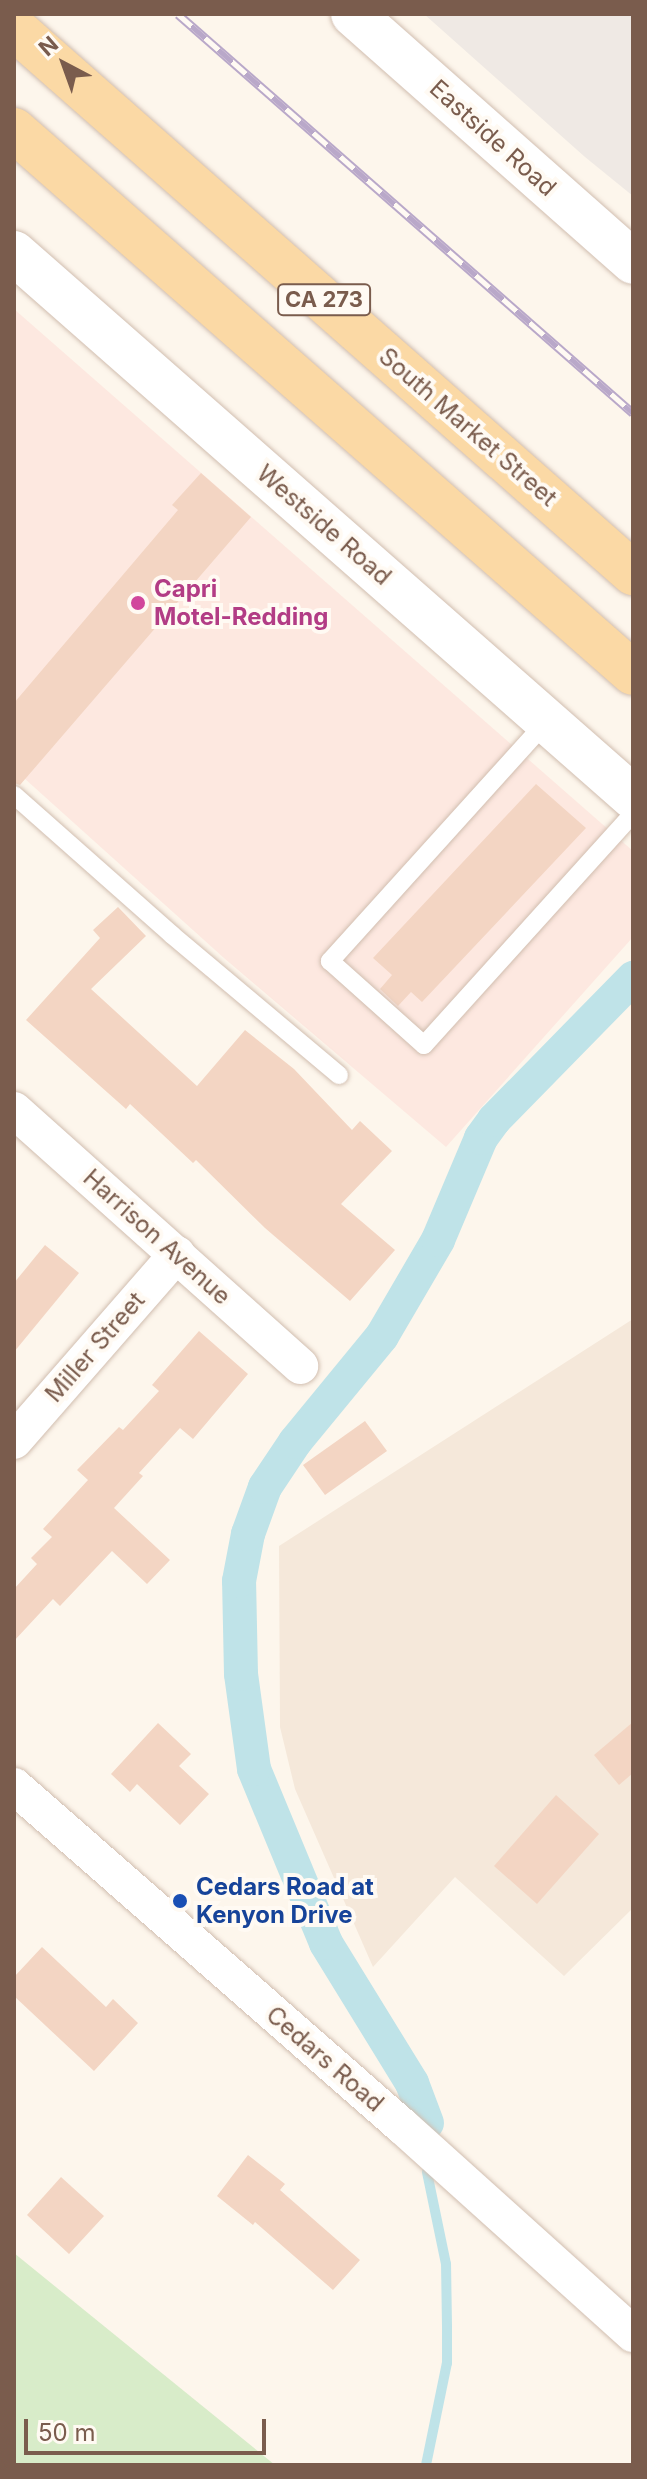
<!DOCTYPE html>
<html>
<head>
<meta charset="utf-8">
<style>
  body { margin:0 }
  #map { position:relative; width:647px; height:2479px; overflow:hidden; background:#fdf6ec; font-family:Inter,sans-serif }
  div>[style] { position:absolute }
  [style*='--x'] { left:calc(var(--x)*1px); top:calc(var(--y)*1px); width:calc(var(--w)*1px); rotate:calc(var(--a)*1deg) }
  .residential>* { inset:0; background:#f5e8da }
  .commercial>* { inset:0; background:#fde8e0 }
  .industrial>* { inset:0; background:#efe9e4 }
  .green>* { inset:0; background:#d8ecc9 }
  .stream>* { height:10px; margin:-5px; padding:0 5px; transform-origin:5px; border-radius:5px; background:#bfe3e8 }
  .canal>* { height:34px; margin:-17px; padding:0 17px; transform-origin:17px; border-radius:17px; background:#bfe3e8 }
  .building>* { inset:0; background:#f3d5c3 }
  .roads { filter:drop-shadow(0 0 2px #d1beb0) drop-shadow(0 0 2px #d1beb0) }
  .service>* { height:18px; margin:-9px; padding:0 9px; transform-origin:9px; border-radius:9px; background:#fff }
  .minor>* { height:36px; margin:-18px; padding:0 18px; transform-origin:18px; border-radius:18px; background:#fff }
  .tertiary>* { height:44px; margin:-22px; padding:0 22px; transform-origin:22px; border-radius:22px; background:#fff }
  .primary>* { height:44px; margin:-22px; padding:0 22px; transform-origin:22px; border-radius:22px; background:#fbd9a5 }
  .rail>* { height:9px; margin-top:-4.5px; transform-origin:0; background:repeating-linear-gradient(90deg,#fffaf3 0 18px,#b9a8c9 0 36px); box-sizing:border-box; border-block:2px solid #b9a8c9 }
  .dots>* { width:22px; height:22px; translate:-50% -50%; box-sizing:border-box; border:4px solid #fffaf3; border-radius:50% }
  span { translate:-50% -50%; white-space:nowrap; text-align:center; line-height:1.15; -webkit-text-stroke:8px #fffaf3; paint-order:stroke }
  .shield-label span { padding:2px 6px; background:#fffaf3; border:2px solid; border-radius:6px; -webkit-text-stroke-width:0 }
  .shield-label { font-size:22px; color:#7a5c4d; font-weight:700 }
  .street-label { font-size:24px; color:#7a5c4d }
  .hotel-label { font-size:24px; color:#b23c85; font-weight:700 }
  .left { translate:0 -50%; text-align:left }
  .transit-label { font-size:24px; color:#164399; font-weight:700 }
  .frame { position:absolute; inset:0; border:16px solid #7a5c4d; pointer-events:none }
  .north { position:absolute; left:24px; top:24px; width:80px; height:80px; -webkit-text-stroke:6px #fffaf3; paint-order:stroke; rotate:319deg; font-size:22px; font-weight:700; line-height:32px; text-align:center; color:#7a5c4d }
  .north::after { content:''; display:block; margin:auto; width:28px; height:36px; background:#7a5c4d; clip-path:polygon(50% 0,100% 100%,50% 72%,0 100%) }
  .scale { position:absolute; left:24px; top:2419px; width:242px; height:36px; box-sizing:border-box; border:4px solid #7a5c4d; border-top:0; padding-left:10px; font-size:24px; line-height:28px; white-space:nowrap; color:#7a5c4d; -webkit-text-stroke:6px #fffaf3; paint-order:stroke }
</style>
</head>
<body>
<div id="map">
  <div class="residential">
    <div style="clip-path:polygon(633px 1319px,633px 1908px,564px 1976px,455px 1877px,373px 1967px,295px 1789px,280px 1727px,279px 1546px)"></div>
  </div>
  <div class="commercial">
    <div style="clip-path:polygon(14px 309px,633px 851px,633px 937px,446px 1147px,224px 958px,14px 769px)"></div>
  </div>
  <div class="industrial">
    <div style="clip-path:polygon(424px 14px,633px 14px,633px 196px,585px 157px)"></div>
  </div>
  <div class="green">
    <div style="clip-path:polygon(14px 2253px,275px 2465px,14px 2465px)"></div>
  </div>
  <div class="stream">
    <div style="--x:426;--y:2465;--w:104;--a:-78.4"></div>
    <div style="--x:447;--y:2363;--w:37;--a:-90"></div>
    <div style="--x:447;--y:2326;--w:62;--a:-90.9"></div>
    <div style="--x:446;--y:2264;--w:94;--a:-101.7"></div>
  </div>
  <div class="canal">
    <div style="--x:427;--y:2123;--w:43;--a:-110.6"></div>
    <div style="--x:412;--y:2083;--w:164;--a:-121.6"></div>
    <div style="--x:326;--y:1943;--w:188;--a:-112.5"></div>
    <div style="--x:254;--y:1769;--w:96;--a:-97.8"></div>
    <div style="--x:241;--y:1674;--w:93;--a:-91.2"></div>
    <div style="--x:239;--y:1581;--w:48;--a:-79.2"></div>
    <div style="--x:248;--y:1534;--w:50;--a:-70.1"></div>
    <div style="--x:265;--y:1487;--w:54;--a:-56.3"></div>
    <div style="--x:295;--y:1442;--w:137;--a:-50.6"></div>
    <div style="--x:382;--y:1336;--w:111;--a:-59.7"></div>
    <div style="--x:438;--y:1240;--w:111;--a:-67.1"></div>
    <div style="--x:481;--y:1138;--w:22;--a:-54"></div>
    <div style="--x:494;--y:1120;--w:199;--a:-45.6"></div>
  </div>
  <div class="building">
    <div style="clip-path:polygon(201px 473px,251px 517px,20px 785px,14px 783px,14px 703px,178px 510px,172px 505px)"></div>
    <div style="clip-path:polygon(536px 784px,586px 828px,422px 1002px,411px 992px,398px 1006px,380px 989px,392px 975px,373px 958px)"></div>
    <div style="clip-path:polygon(118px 907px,146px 936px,91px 989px,197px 1086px,245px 1030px,294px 1069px,352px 1130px,360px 1121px,392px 1151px,341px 1204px,395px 1250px,350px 1301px,265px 1228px,196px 1160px,193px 1163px,130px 1104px,126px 1109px,26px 1020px,100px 938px,93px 930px)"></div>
    <div style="clip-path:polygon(45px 1245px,79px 1273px,14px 1352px,14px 1283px)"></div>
    <div style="clip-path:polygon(199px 1331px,248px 1374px,193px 1439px,180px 1428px,139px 1473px,143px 1476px,114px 1508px,170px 1560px,147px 1584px,112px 1551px,60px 1606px,53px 1599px,14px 1641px,14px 1589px,37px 1564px,31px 1558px,52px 1537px,43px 1529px,88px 1480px,77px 1470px,119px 1427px,123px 1430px,159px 1391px,152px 1385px)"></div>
    <div style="clip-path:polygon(365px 1421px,387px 1451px,325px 1495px,303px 1465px)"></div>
    <div style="clip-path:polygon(633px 1722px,633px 1773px,619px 1785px,594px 1755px)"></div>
    <div style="clip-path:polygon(158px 1723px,191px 1754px,179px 1766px,209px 1794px,180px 1825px,137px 1784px,130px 1792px,111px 1774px)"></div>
    <div style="clip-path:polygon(556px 1795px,599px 1834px,537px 1904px,494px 1866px)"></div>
    <div style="clip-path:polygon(42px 1947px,106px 2007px,113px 1999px,138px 2023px,94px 2071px,14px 1996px,14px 1977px)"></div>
    <div style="clip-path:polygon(248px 2155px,285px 2184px,280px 2190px,360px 2260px,333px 2290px,255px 2222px,253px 2225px,217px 2196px)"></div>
    <div style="clip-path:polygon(61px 2177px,104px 2216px,69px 2254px,27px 2215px)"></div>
  </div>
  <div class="roads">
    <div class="service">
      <div style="--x:547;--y:721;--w:324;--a:132.1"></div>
      <div style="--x:330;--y:961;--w:126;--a:41.8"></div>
      <div style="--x:424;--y:1045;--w:312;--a:-47.9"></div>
      <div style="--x:14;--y:795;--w:211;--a:41.5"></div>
      <div style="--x:172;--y:935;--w:218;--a:40"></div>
    </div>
    <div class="minor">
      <div style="--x:14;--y:1110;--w:384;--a:41.8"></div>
      <div style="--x:14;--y:1441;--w:248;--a:-48.9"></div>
      <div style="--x:14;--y:1786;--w:516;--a:41.23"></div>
      <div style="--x:402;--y:2126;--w:311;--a:42"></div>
    </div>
    <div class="tertiary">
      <div style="--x:353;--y:14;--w:374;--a:41.5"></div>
      <div style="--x:14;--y:253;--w:824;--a:41.31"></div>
    </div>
    <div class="primary">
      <div style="--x:14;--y:28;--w:825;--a:41.36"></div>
      <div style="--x:14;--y:130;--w:823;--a:41.26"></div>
    </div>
  </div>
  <div class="rail">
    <div style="--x:178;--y:14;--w:605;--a:41.25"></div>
  </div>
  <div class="dots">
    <div style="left:138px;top:603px;background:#d1479c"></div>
    <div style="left:180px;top:1901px;background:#1a4fb4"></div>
  </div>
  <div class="shield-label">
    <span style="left:324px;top:300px">CA 273</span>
  </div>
  <div class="street-label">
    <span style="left:493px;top:138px;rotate:42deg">Eastside Road</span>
    <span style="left:468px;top:427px;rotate:41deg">South Market Street</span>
    <span style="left:324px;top:525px;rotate:41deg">Westside Road</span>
    <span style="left:157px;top:1237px;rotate:42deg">Harrison Avenue</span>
    <span style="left:95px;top:1347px;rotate:-49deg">Miller Street</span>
    <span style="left:325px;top:2059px;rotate:41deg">Cedars Road</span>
  </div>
  <div class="hotel-label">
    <span class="left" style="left:154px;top:603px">Capri<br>Motel-Redding</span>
  </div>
  <div class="transit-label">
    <span class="left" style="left:196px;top:1901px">Cedars Road at<br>Kenyon Drive</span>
  </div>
  <div class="frame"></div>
  <div class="north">N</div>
  <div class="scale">50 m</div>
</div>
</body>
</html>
